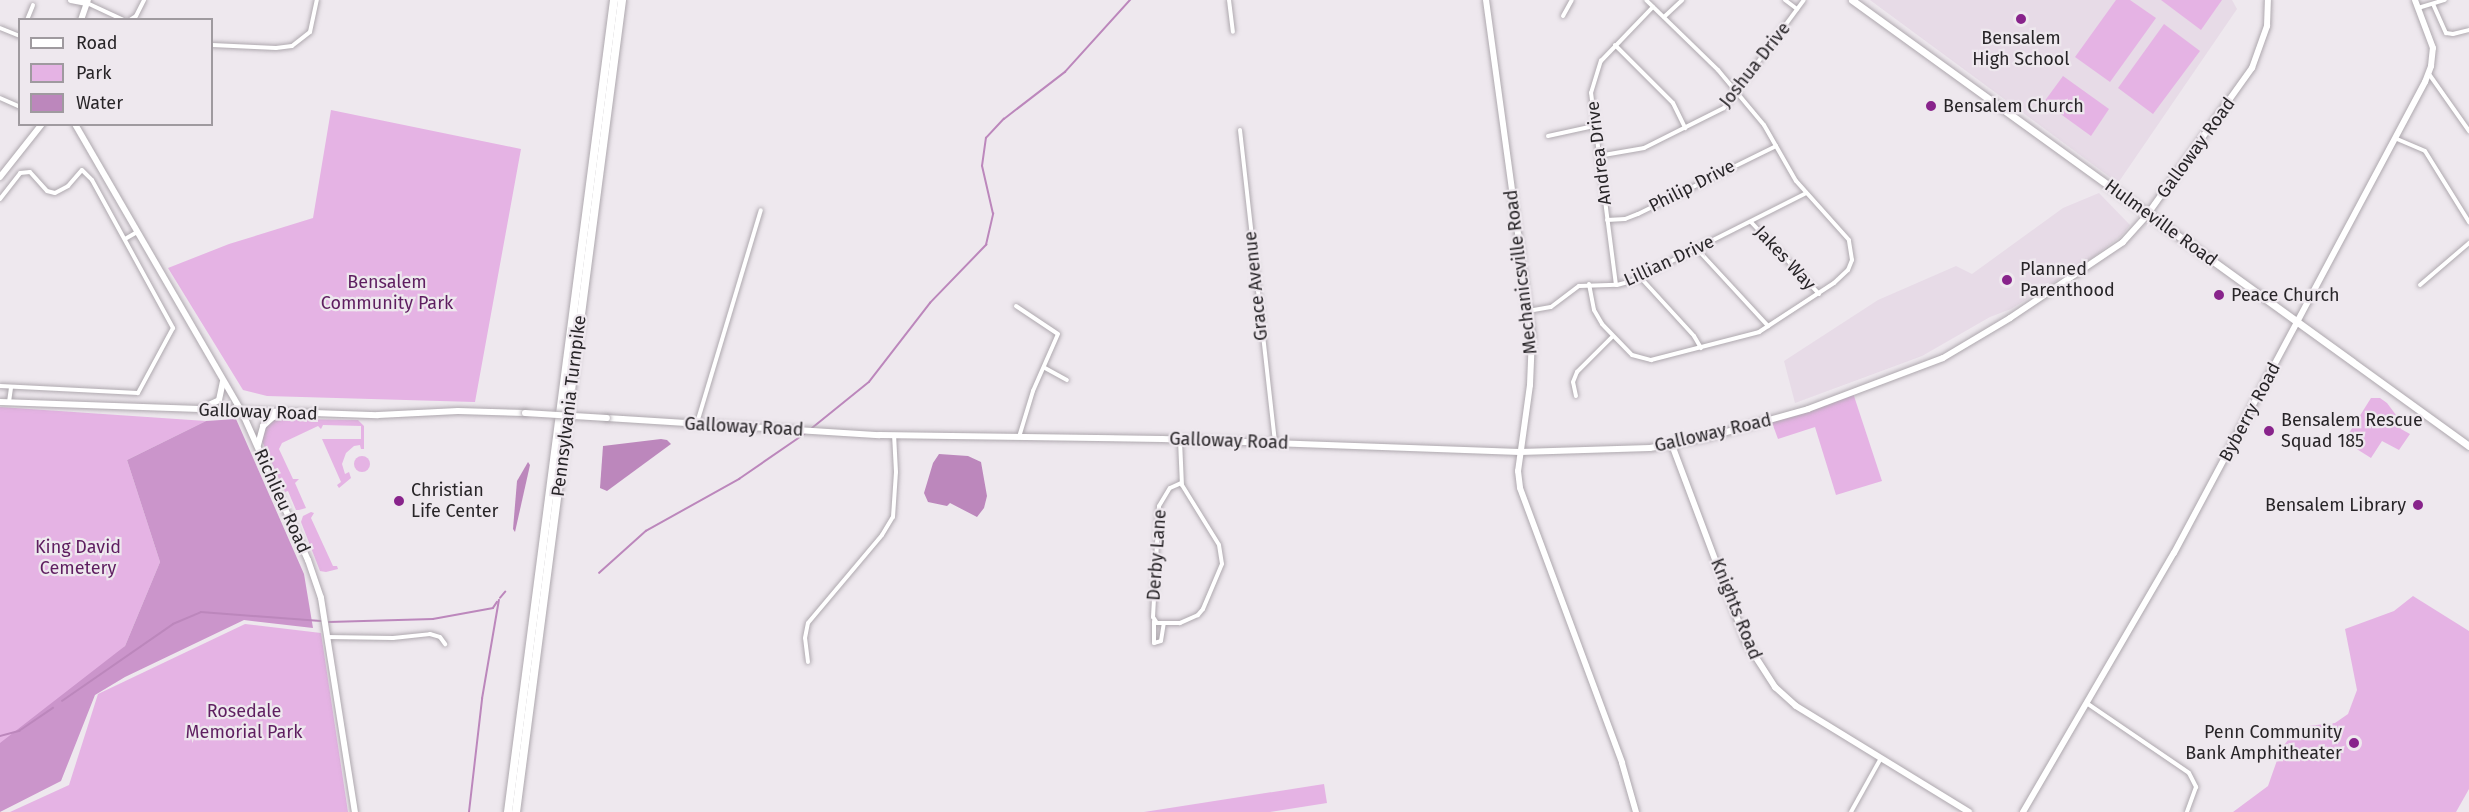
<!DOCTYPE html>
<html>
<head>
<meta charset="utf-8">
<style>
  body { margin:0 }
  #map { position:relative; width:2469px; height:812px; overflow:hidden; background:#eee8ee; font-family:"Fira Sans",sans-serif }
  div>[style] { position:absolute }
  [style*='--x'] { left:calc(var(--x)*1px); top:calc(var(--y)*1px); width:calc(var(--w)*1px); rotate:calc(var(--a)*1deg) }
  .built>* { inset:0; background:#e7dbe7 }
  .green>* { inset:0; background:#e5b3e4 }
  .round { border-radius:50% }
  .forest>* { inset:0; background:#cb95cb }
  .water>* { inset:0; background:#bc87bc }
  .stream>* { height:1.5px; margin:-0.75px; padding:0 0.75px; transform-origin:0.75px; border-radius:0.75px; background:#bc87bc }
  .roads { filter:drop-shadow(0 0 2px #aea8ae) drop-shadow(0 0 2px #aea8ae) }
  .street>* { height:4px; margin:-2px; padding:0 2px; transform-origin:2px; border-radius:2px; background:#fff }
  .secondary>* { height:6px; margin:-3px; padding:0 3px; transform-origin:3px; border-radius:3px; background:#fff }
  .primary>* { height:7px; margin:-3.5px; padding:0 3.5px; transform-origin:3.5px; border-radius:3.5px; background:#fff }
  .highway>* { height:8px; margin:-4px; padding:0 4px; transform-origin:4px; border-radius:4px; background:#fff }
  .bridges { filter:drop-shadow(0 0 2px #aea8ae) drop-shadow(0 0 2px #aea8ae) }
  .secondary-bridge>* { height:6px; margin:-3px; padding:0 3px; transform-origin:3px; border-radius:3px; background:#fff }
  .dots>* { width:16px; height:16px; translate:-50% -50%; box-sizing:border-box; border:3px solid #eee8ee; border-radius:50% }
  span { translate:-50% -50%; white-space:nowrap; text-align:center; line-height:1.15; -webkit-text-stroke:4.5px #eee8ee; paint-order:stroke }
  .poi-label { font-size:18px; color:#282528 }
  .left { translate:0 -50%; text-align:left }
  .right { translate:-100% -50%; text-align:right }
  .street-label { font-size:18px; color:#282528 }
  .park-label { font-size:18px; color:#5e1e60 }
  .legend { position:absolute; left:18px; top:18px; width:195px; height:108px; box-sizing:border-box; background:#eee8ee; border:2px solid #9f9a9f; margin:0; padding:8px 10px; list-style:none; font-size:18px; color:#282528 }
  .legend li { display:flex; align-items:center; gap:12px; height:30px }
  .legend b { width:30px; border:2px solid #9f9a9f }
</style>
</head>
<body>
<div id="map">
  <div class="built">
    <div style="clip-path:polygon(1870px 0,2232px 0,2237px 9px,2118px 183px)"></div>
    <div style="clip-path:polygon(2099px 193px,2130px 225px,2121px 236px,2091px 259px,2011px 309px,1990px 317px,1922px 356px,1795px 403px,1784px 361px,1878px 300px,1956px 266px,1972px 274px,2063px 208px)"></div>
  </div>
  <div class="green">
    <div style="clip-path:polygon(2116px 0,2130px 0,2156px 18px,2110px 82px,2075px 57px)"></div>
    <div style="clip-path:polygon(2161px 0,2222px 0,2201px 30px)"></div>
    <div style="clip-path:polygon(2164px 24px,2200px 51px,2153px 114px,2118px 88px)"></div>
    <div style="clip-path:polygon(2063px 76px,2109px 109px,2091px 136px,2044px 102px)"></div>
    <div style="clip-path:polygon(331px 110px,521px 149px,475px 402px,267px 396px,243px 390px,168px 268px,229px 244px,313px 218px)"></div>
    <div style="clip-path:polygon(1853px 393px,1882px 481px,1836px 495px,1815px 427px,1778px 439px,1771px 420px)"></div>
    <div style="clip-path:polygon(2371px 398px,2380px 398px,2387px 403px,2399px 419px,2401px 429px,2410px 434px,2399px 450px,2382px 441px,2371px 458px,2344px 441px)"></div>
    <div style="clip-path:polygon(0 407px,206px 421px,127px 460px,160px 562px,125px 646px,71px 701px,0 745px)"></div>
    <div style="clip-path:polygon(286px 416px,294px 416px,295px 419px,358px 420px,364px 426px,364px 449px,361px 449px,360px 445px,354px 446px,346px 453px,342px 464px,345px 474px,349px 472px,351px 478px,339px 488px,337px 485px,341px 482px,322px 439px,361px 439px,361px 426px,323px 425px,321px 429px,318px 426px,282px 443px,279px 449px,293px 479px,299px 479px,295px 483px,306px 508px,299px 510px,296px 510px,288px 491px,285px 492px,262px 441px,264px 428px,274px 419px)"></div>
    <div class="round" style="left:354px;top:456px;width:16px;height:16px"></div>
    <div style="clip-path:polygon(311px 512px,314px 513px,311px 518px,333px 566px,337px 566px,338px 569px,326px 572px,320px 571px,301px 522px,303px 516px)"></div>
    <div style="clip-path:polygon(2413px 596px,2469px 631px,2469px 789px,2456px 812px,2233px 812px,2268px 786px,2281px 749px,2298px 727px,2335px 723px,2348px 714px,2357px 690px,2345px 629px,2394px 611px)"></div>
    <div style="clip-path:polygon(245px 624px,321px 633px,348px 812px,10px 812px,69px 785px,98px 694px)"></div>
    <div style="clip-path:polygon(1324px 784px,1327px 803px,1270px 812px,1144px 812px)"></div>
  </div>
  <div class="forest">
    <div style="clip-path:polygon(236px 419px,304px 574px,313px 628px,244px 620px,125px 677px,95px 695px,61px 781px,0 812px,0 743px,125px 646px,160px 562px,127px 460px,206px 421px)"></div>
  </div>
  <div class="water">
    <div style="clip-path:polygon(661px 439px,667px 440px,671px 444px,607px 491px,600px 488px,603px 446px)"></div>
    <div style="clip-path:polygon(939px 454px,968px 456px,981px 462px,987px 496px,984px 508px,977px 517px,950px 503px,947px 506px,928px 502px,924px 493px,933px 463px)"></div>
    <div style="clip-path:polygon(528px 462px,530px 465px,515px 532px,513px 529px,517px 481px)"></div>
  </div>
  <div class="stream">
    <div style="--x:812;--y:428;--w:73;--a:-38.9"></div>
    <div style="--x:869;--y:382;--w:100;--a:-52.3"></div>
    <div style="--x:930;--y:303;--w:81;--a:-46"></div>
    <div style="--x:986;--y:245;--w:32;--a:-77"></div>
    <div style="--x:993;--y:214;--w:49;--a:-102.9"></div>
    <div style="--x:982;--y:166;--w:28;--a:-82"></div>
    <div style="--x:986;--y:138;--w:26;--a:-47"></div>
    <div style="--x:1004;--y:119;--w:77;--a:-37.6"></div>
    <div style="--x:1065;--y:72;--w:97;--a:-47.9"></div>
    <div style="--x:599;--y:573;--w:63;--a:-41.8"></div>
    <div style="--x:646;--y:531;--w:107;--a:-29.2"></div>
    <div style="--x:739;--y:479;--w:81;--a:-34.5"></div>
    <div style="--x:500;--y:598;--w:8;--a:-50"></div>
    <div style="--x:329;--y:622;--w:104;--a:-1.7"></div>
    <div style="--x:433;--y:619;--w:61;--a:-10.4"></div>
    <div style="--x:493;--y:608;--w:7;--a:-56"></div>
    <div style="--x:62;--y:701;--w:135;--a:-34.7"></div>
    <div style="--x:173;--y:624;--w:30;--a:-23"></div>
    <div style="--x:201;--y:612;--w:120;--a:4.3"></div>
    <div style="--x:0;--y:736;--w:20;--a:-15"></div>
    <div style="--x:19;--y:731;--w:41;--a:-34.1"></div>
    <div style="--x:469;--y:812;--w:114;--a:-83.4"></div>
    <div style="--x:482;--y:699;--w:100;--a:-80.3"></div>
  </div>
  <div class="roads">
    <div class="street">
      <div style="--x:1229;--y:0;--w:32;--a:83"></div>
      <div style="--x:1785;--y:0;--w:15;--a:37"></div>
      <div style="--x:87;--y:3;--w:40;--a:25"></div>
      <div style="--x:2433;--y:4;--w:32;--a:66"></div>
      <div style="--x:2446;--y:33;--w:7;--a:8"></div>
      <div style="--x:2453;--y:34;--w:16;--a:-14"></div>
      <div style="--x:2418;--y:8;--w:28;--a:-17"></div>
      <div style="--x:1563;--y:16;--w:18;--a:-61"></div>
      <div style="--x:1664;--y:17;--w:25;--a:-43"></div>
      <div style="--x:27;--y:20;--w:16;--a:-68"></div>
      <div style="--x:130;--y:20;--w:7;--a:-34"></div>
      <div style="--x:136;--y:16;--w:18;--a:-63"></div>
      <div style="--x:0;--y:28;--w:22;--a:22"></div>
      <div style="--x:212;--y:45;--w:64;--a:2.7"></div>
      <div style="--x:276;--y:48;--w:16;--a:-7"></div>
      <div style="--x:292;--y:46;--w:23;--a:-38"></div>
      <div style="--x:310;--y:32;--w:33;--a:-78"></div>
      <div style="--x:1615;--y:45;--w:82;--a:45"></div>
      <div style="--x:1673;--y:103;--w:28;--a:64"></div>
      <div style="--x:2429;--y:74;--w:70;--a:54.9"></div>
      <div style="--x:0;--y:98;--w:22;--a:24"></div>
      <div style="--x:1240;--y:130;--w:315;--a:83.6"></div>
      <div style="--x:1548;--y:136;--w:47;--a:-12.3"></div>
      <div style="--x:2397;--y:139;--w:30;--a:23"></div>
      <div style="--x:2425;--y:151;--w:84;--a:58.2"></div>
      <div style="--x:1598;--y:156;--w:47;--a:-9.9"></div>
      <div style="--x:1644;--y:148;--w:89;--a:-26.6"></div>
      <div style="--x:1724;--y:108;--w:134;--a:-53.5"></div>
      <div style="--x:0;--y:199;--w:33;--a:-52"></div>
      <div style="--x:20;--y:173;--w:10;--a:-6"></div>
      <div style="--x:30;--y:172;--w:25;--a:48"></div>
      <div style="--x:47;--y:191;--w:8;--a:14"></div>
      <div style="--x:55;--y:193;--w:15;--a:-28"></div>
      <div style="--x:68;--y:186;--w:21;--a:-49"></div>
      <div style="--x:82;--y:170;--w:14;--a:45"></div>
      <div style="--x:92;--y:180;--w:169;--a:61.3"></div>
      <div style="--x:173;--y:328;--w:74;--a:118.3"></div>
      <div style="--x:138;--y:393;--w:138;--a:-177.1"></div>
      <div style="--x:1607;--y:220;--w:18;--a:-3"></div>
      <div style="--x:1625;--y:219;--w:14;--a:-21"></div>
      <div style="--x:1638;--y:214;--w:154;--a:-26.2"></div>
      <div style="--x:1751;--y:222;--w:99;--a:46.6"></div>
      <div style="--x:125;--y:239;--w:14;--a:-30"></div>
      <div style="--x:1697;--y:249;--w:105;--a:47.3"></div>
      <div style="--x:1640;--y:277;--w:80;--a:47.5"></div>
      <div style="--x:1694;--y:336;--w:14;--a:60"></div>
      <div style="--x:1589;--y:284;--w:26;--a:79"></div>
      <div style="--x:1594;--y:310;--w:16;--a:60"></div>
      <div style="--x:1602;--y:324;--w:43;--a:45.9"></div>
      <div style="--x:1632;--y:355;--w:20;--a:15"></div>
      <div style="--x:1651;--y:360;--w:112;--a:-14.5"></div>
      <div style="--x:1759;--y:332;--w:90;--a:-33.2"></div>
      <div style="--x:1834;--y:283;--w:19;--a:-43"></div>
      <div style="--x:1848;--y:270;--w:11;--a:-68"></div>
      <div style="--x:1852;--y:260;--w:20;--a:-99"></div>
      <div style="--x:1849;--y:240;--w:79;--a:-131.9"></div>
      <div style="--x:1796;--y:181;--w:64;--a:-119.7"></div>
      <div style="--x:1764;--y:125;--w:72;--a:-129.9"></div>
      <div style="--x:1718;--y:70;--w:100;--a:-135.8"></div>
      <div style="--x:1616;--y:285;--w:194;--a:-97.4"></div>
      <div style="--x:1591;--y:93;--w:34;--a:-73"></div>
      <div style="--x:1601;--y:61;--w:75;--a:-46.1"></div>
      <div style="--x:2420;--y:285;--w:65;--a:-40.6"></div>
      <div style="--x:1016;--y:306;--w:50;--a:33.7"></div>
      <div style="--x:1058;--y:334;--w:62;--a:113.7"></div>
      <div style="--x:1033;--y:391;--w:48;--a:106.9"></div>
      <div style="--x:1528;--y:311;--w:23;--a:-10"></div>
      <div style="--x:1551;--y:307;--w:35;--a:-37"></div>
      <div style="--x:1579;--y:286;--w:38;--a:-2"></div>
      <div style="--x:1617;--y:285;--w:16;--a:-15"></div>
      <div style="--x:1632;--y:281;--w:195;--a:-26.8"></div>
      <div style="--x:1045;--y:368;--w:25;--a:29"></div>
      <div style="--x:1576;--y:396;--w:14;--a:-102"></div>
      <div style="--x:1573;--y:382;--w:11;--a:-68"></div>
      <div style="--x:1577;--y:372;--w:49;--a:-45"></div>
      <div style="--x:9;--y:402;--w:15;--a:-82"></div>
      <div style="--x:697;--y:423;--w:222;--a:-73.3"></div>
      <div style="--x:1180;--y:440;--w:45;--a:87.5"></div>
      <div style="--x:1182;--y:485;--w:70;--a:58.3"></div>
      <div style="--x:1219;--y:545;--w:19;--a:81"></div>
      <div style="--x:1222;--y:564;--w:49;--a:112.9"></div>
      <div style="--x:1203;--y:609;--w:8;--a:130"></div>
      <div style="--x:1198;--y:615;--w:20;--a:156"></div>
      <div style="--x:1180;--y:623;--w:23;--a:180"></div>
      <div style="--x:1157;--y:623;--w:7;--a:-124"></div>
      <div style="--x:1153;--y:617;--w:111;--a:-86.9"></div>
      <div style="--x:1159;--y:506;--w:21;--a:-59"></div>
      <div style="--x:1170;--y:488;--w:12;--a:-24"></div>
      <div style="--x:1154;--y:621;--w:22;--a:90"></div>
      <div style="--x:1154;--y:643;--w:7;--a:-16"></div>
      <div style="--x:1161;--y:641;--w:18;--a:-81"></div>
      <div style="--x:327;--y:637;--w:66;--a:0.9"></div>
      <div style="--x:393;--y:638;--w:37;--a:-6"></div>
      <div style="--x:430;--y:634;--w:10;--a:17"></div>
      <div style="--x:440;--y:637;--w:9;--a:54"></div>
      <div style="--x:808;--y:662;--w:24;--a:-97"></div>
      <div style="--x:805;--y:638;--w:15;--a:-79"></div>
      <div style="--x:808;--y:623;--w:115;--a:-49.9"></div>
      <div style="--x:882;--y:535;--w:21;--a:-59"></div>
      <div style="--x:893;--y:517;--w:45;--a:-86.2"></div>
      <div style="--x:896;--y:472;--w:36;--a:-93"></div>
      <div style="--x:2088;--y:704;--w:122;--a:34.3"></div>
      <div style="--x:2189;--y:773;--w:16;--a:63"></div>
      <div style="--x:2196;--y:787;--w:27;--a:110"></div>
      <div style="--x:1851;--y:812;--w:62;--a:-60.9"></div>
    </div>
    <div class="secondary">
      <div style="--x:71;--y:0;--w:16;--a:11"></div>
      <div style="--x:1486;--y:0;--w:340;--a:82.2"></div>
      <div style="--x:1532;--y:337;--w:48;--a:92.4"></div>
      <div style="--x:1530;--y:385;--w:87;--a:97.9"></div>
      <div style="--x:1518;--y:471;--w:17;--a:83"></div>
      <div style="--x:1520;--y:488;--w:293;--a:69.6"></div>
      <div style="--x:1622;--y:763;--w:51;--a:74.1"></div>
      <div style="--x:81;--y:20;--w:21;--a:-71"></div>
      <div style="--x:75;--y:124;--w:333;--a:59.9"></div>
      <div style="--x:242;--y:412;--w:162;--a:66"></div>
      <div style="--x:308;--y:560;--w:40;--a:71.1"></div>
      <div style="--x:321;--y:598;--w:217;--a:81"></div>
      <div style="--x:0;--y:177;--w:68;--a:-51.6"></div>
      <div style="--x:0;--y:402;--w:378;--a:2"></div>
      <div style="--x:378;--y:415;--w:80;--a:-2.9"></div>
      <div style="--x:458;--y:411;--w:67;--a:1.7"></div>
      <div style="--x:200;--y:409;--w:21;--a:-25"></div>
      <div style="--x:219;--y:400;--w:19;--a:-78"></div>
      <div style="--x:607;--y:418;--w:273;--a:3.6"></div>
      <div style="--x:879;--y:435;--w:283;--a:0.8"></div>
      <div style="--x:1162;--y:439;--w:358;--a:2.1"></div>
      <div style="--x:1520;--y:452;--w:130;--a:-1.8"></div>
      <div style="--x:1650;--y:448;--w:56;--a:-10.3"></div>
      <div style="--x:1705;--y:438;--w:107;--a:-15.7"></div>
      <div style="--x:1808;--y:409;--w:144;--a:-20.7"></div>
      <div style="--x:1943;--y:358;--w:78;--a:-30.8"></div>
      <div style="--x:2010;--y:318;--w:136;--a:-33.9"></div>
      <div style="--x:2123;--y:242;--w:36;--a:-48"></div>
      <div style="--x:2147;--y:215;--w:181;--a:-54.5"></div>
      <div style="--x:2252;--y:68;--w:45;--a:-70.3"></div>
      <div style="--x:2267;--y:26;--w:26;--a:-88"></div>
      <div style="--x:258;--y:445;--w:20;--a:-75"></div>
      <div style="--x:263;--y:426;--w:13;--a:-42"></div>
      <div style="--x:273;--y:417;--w:7;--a:-16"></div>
      <div style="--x:1672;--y:445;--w:210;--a:69.4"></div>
      <div style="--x:1746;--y:642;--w:54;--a:57.2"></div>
      <div style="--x:1775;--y:687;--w:28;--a:42"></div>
      <div style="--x:1796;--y:706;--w:203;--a:31.5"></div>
      <div style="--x:2023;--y:812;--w:300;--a:-59.8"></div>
      <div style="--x:2174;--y:553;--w:534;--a:-61.95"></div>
      <div style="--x:2425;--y:82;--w:17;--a:-69"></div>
      <div style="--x:2431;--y:66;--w:18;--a:-84"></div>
      <div style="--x:2433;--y:48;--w:51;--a:-110.6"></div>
    </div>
    <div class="primary">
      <div style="--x:1852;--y:0;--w:761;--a:35.86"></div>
    </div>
    <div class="highway">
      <div style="--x:508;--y:812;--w:819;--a:-82.56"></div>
      <div style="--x:516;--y:812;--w:819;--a:-82.56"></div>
    </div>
  </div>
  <div class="bridges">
    <div class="secondary-bridge">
      <div style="--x:525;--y:413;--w:82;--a:3.5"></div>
    </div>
  </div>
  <div class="dots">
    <div style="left:2021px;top:19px;background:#88238b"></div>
    <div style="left:1931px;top:106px;background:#88238b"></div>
    <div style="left:2007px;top:280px;background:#88238b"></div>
    <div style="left:2219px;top:295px;background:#88238b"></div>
    <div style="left:2269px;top:431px;background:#88238b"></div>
    <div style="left:399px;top:501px;background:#88238b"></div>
    <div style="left:2418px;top:505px;background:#88238b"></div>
    <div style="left:2354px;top:743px;background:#88238b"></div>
  </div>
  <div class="poi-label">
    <span style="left:2021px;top:49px">Bensalem<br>High School</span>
    <span class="left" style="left:1943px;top:106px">Bensalem Church</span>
    <span class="left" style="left:2020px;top:280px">Planned<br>Parenthood</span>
    <span class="left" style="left:2231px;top:295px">Peace Church</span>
    <span class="left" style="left:2281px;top:431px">Bensalem Rescue<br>Squad 185</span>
    <span class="left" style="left:411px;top:501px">Christian<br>Life Center</span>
    <span class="right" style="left:2406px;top:505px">Bensalem Library</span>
    <span class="right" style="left:2342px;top:743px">Penn Community<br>Bank Amphitheater</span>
  </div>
  <div class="street-label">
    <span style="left:1755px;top:65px;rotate:-52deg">Joshua Drive</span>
    <span style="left:2196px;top:148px;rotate:-54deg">Galloway Road</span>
    <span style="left:1599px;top:153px;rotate:-97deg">Andrea Drive</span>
    <span style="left:1692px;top:186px;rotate:-27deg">Philip Drive</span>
    <span style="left:2161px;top:223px;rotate:36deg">Hulmeville Road</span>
    <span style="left:1785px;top:258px;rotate:47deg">Jakes Way</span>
    <span style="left:1669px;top:261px;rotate:-25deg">Lillian Drive</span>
    <span style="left:1521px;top:272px;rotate:-97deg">Mechanicsville Road</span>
    <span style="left:1256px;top:286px;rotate:-96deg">Grace Avenue</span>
    <span style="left:569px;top:406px;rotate:-83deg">Pennsylvania Turnpike</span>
    <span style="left:258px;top:412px;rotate:2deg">Galloway Road</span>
    <span style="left:2250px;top:412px;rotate:-62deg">Byberry Road</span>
    <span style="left:744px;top:427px;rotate:3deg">Galloway Road</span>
    <span style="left:1713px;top:433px;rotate:-13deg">Galloway Road</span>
    <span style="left:1229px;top:441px;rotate:2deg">Galloway Road</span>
    <span style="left:282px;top:501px;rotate:66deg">Richlieu Road</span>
    <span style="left:1157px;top:555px;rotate:-86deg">Derby Lane</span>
    <span style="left:1736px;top:609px;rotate:68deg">Knights Road</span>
  </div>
  <div class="park-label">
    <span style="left:387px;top:293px">Bensalem<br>Community Park</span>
    <span style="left:78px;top:558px">King David<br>Cemetery</span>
    <span style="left:244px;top:722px">Rosedale<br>Memorial Park</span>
  </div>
  <ul class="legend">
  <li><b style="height:8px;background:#fff"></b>Road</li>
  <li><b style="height:16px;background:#e5b3e4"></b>Park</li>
  <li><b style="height:16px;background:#bc87bc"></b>Water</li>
  </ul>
</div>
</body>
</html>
